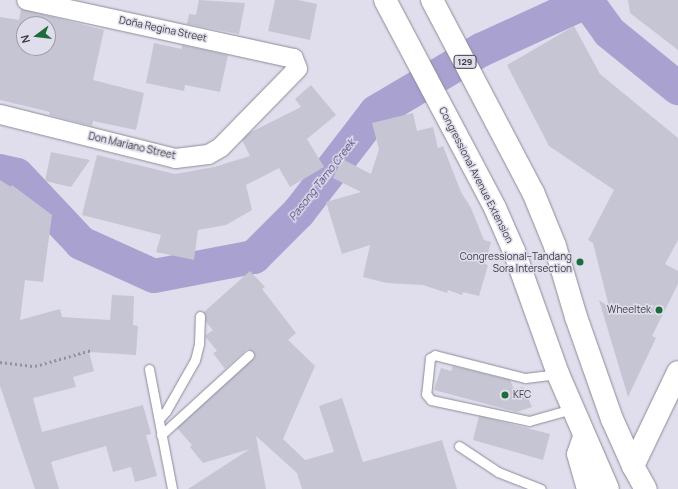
<!DOCTYPE html>
<html>
<head>
<meta charset="utf-8">
<style>
  body { margin:0 }
  #map { position:relative; width:678px; height:489px; overflow:hidden; background:#e0deec; font-family:Manrope,sans-serif }
  div>[style] { position:absolute }
  [style*='--x'] { left:calc(var(--x)*1px); top:calc(var(--y)*1px); width:calc(var(--w)*1px); rotate:calc(var(--a)*1deg) }
  .river>* { height:34px; margin:-17px; padding:0 17px; transform-origin:17px; border-radius:17px; background:#a9a2d1 }
  .building>* { inset:0; background:#c6c5d3 }
  .path>* { height:2.5px; margin-top:-1.25px; transform-origin:0; background:repeating-linear-gradient(90deg,#94929c 0 2px,transparent 0 5px) }
  .roads { filter:drop-shadow(0 0 1px #8c8b98) drop-shadow(0 0 1px #8c8b98) }
  .lane>* { height:9px; margin:-4.5px; padding:0 4.5px; transform-origin:4.5px; border-radius:4.5px; background:#fff }
  .street>* { height:19px; margin:-9.5px; padding:0 9.5px; transform-origin:9.5px; border-radius:9.5px; background:#fff }
  .secondary>* { height:22px; margin:-11px; padding:0 11px; transform-origin:11px; border-radius:11px; background:#fff }
  .primary>* { height:22px; margin:-11px; padding:0 11px; transform-origin:11px; border-radius:11px; background:#fff }
  .dots>* { width:11px; height:11px; translate:-50% -50%; box-sizing:border-box; border:2px solid #e0deec; border-radius:50% }
  span { translate:-50% -50%; white-space:nowrap; text-align:center; line-height:1.15; -webkit-text-stroke:3px #e0deec; paint-order:stroke }
  .shield-label span { padding:1px 3px; background:#e0deec; border:1px solid; border-radius:3px; -webkit-text-stroke-width:0 }
  .shield-label { font-size:9px; color:#3c3b40; font-weight:700 }
  .street-label { font-size:10px; color:#3c3b40 }
  .poi-label { font-size:10px; color:#3c3b40 }
  .right { translate:-100% -50%; text-align:right }
  .left { translate:0 -50%; text-align:left }
  .water-label { font-size:11px; color:#483c77; font-style:italic }
  .north { position:absolute; left:16px; top:16px; width:40px; height:40px; box-sizing:border-box; background:#e0deec; border:1px solid #9e9da7; border-radius:50%; rotate:255deg; font-size:11px; font-weight:700; line-height:16px; text-align:center; color:#3c3b40 }
  .north::after { content:''; display:block; margin:auto; width:14px; height:18px; background:#1d6c3b; clip-path:polygon(50% 0,100% 100%,50% 72%,0 100%) }
</style>
</head>
<body>
<div id="map">
  <div class="river">
    <div style="--x:586;--y:0;--w:39;--a:54"></div>
    <div style="--x:609;--y:32;--w:89;--a:39.1"></div>
    <div style="--x:0;--y:171;--w:17;--a:13"></div>
    <div style="--x:17;--y:175;--w:93;--a:46.7"></div>
    <div style="--x:81;--y:243;--w:80;--a:24.3"></div>
    <div style="--x:154;--y:276;--w:102;--a:-10.8"></div>
    <div style="--x:254;--y:257;--w:64;--a:-45"></div>
    <div style="--x:299;--y:212;--w:126;--a:-52.4"></div>
    <div style="--x:376;--y:112;--w:122;--a:-30.6"></div>
    <div style="--x:481;--y:50;--w:115;--a:-24.6"></div>
  </div>
  <div class="building">
    <div style="clip-path:polygon(199px 0,245px 3px,239px 34px,187px 24px,189px 14px,196px 15px)"></div>
    <div style="clip-path:polygon(275px 0,298px 0,317px 4px,310px 40px,268px 31px)"></div>
    <div style="clip-path:polygon(628px 0,678px 0,678px 50px,630px 13px)"></div>
    <div style="clip-path:polygon(evenodd,21px 9px,104px 30px,93px 80px,144px 93px,136px 130px,93px 121px,92px 126px,49px 115px,50px 112px,0 100px,0 17px,19px 20px,21px 9px,24px 24px,48px 24px,48px 48px,24px 48px,24px 24px)"></div>
    <div style="clip-path:polygon(574px 26px,600px 74px,678px 138px,678px 240px,665px 264px,678px 271px,678px 284px,652px 336px,656px 338px,628px 397px,599px 300px,609px 307px,593px 243px,588px 240px,614px 190px,549px 146px,507px 65px)"></div>
    <div style="clip-path:polygon(154px 43px,182px 49px,182px 45px,228px 55px,220px 92px,185px 85px,184px 91px,146px 83px)"></div>
    <div style="clip-path:polygon(311px 85px,336px 115px,307px 139px,324px 167px,290px 187px,279px 168px,246px 185px,252px 210px,226px 225px,198px 230px,194px 260px,156px 252px,161px 235px,82px 215px,97px 155px,175px 174px,214px 167px,250px 156px,242px 140px,249px 133px,301px 107px,295px 99px)"></div>
    <div style="clip-path:polygon(413px 113px,417px 131px,433px 127px,438px 148px,443px 146px,461px 192px,471px 208px,484px 240px,491px 242px,485px 264px,488px 265px,479px 296px,463px 292px,462px 295px,448px 290px,447px 293px,423px 285px,387px 283px,363px 277px,370px 245px,342px 254px,326px 202px,361px 192px,333px 178px,342px 159px,371px 174px,379px 149px,372px 123px)"></div>
    <div style="clip-path:polygon(51px 152px,90px 160px,71px 187px,45px 181px)"></div>
    <div style="clip-path:polygon(0 180px,11px 187px,12px 185px,52px 215px,43px 282px,25px 280px,20px 320px,60px 309px,62px 317px,110px 320px,112px 295px,134px 296px,133px 325px,138px 326px,136px 355px,89px 352px,94px 371px,73px 377px,76px 387px,33px 398px,42px 432px,143px 405px,151px 434px,146px 435px,157px 476px,135px 482px,131px 467px,113px 472px,106px 446px,51px 462px,59px 489px,35px 489px,0 386px)"></div>
    <div style="clip-path:polygon(250px 271px,265px 287px,262px 289px,296px 333px,288px 340px,315px 366px,283px 439px,305px 460px,334px 452px,319px 406px,342px 398px,363px 462px,442px 440px,457px 489px,302px 489px,297px 473px,256px 436px,266px 489px,188px 489px,250px 449px,203px 463px,190px 447px,192px 445px,177px 428px,255px 357px,253px 351px,247px 349px,225px 369px,213px 353px,217px 351px,205px 336px,213px 330px,206px 322px,204px 312px)"></div>
    <div style="clip-path:polygon(453px 366px,510px 380px,514px 389px,523px 387px,532px 407px,517px 412px,434px 390px,441px 368px,451px 371px)"></div>
    <div style="clip-path:polygon(479px 416px,550px 434px,543px 460px,473px 440px)"></div>
  </div>
  <div class="path">
    <div style="--x:0;--y:362;--w:35;--a:7"></div>
    <div style="--x:35;--y:366;--w:59;--a:-15.7"></div>
  </div>
  <div class="roads">
    <div class="lane">
      <div style="--x:149;--y:369;--w:122;--a:79.1"></div>
      <div style="--x:558;--y:374;--w:33;--a:173"></div>
      <div style="--x:525;--y:378;--w:93;--a:-165.7"></div>
      <div style="--x:435;--y:355;--w:6;--a:149"></div>
      <div style="--x:430;--y:358;--w:36;--a:96"></div>
      <div style="--x:426;--y:394;--w:8;--a:50"></div>
      <div style="--x:431;--y:400;--w:100;--a:12.1"></div>
      <div style="--x:529;--y:421;--w:45;--a:-15.6"></div>
      <div style="--x:159;--y:419;--w:11;--a:-49"></div>
      <div style="--x:166;--y:411;--w:59;--a:-60.4"></div>
      <div style="--x:195;--y:360;--w:16;--a:-76"></div>
      <div style="--x:199;--y:344;--w:28;--a:-88"></div>
      <div style="--x:161;--y:435;--w:119;--a:-42.3"></div>
      <div style="--x:459;--y:446;--w:47;--a:33.7"></div>
      <div style="--x:498;--y:472;--w:46;--a:21.6"></div>
    </div>
    <div class="street">
      <div style="--x:0;--y:114;--w:180;--a:14.1"></div>
      <div style="--x:175;--y:158;--w:33;--a:-7"></div>
      <div style="--x:208;--y:154;--w:14;--a:-30"></div>
      <div style="--x:220;--y:147;--w:110;--a:-45.7"></div>
      <div style="--x:297;--y:68;--w:11;--a:-112"></div>
      <div style="--x:293;--y:58;--w:273;--a:-167.7"></div>
    </div>
    <div class="secondary">
      <div style="--x:584;--y:437;--w:18;--a:109"></div>
      <div style="--x:578;--y:454;--w:36;--a:74"></div>
      <div style="--x:633;--y:466;--w:104;--a:-64.4"></div>
    </div>
    <div class="primary">
      <div style="--x:385;--y:0;--w:235;--a:62.1"></div>
      <div style="--x:495;--y:208;--w:47;--a:66.2"></div>
      <div style="--x:514;--y:251;--w:131;--a:70.3"></div>
      <div style="--x:558;--y:374;--w:125;--a:66.5"></div>
      <div style="--x:432;--y:0;--w:217;--a:62.3"></div>
      <div style="--x:533;--y:192;--w:58;--a:67.8"></div>
      <div style="--x:555;--y:246;--w:74;--a:73.5"></div>
      <div style="--x:576;--y:317;--w:108;--a:70.6"></div>
      <div style="--x:612;--y:419;--w:51;--a:65.9"></div>
      <div style="--x:633;--y:466;--w:26;--a:61"></div>
    </div>
  </div>
  <div class="dots">
    <div style="left:580px;top:262px;background:#1d6c3b"></div>
    <div style="left:659px;top:310px;background:#1d6c3b"></div>
    <div style="left:505px;top:395px;background:#1d6c3b"></div>
  </div>
  <div class="shield-label">
    <span style="left:465px;top:62px">129</span>
  </div>
  <div class="street-label">
    <span style="left:163px;top:29px;rotate:12deg">Doña Regina Street</span>
    <span style="left:132px;top:146px;rotate:13deg">Don Mariano Street</span>
    <span style="left:476px;top:175px;rotate:63deg">Congressional Avenue Extension</span>
  </div>
  <div class="poi-label">
    <span class="right" style="left:572px;top:262px">Congressional–Tandang<br>Sora Intersection</span>
    <span class="right" style="left:651px;top:310px">Wheeltek</span>
    <span class="left" style="left:513px;top:395px">KFC</span>
  </div>
  <div class="water-label">
    <span style="left:322px;top:180px;rotate:-52deg">Pasong Tamo Creek</span>
  </div>
  <div class="north">N</div>
</div>
</body>
</html>
